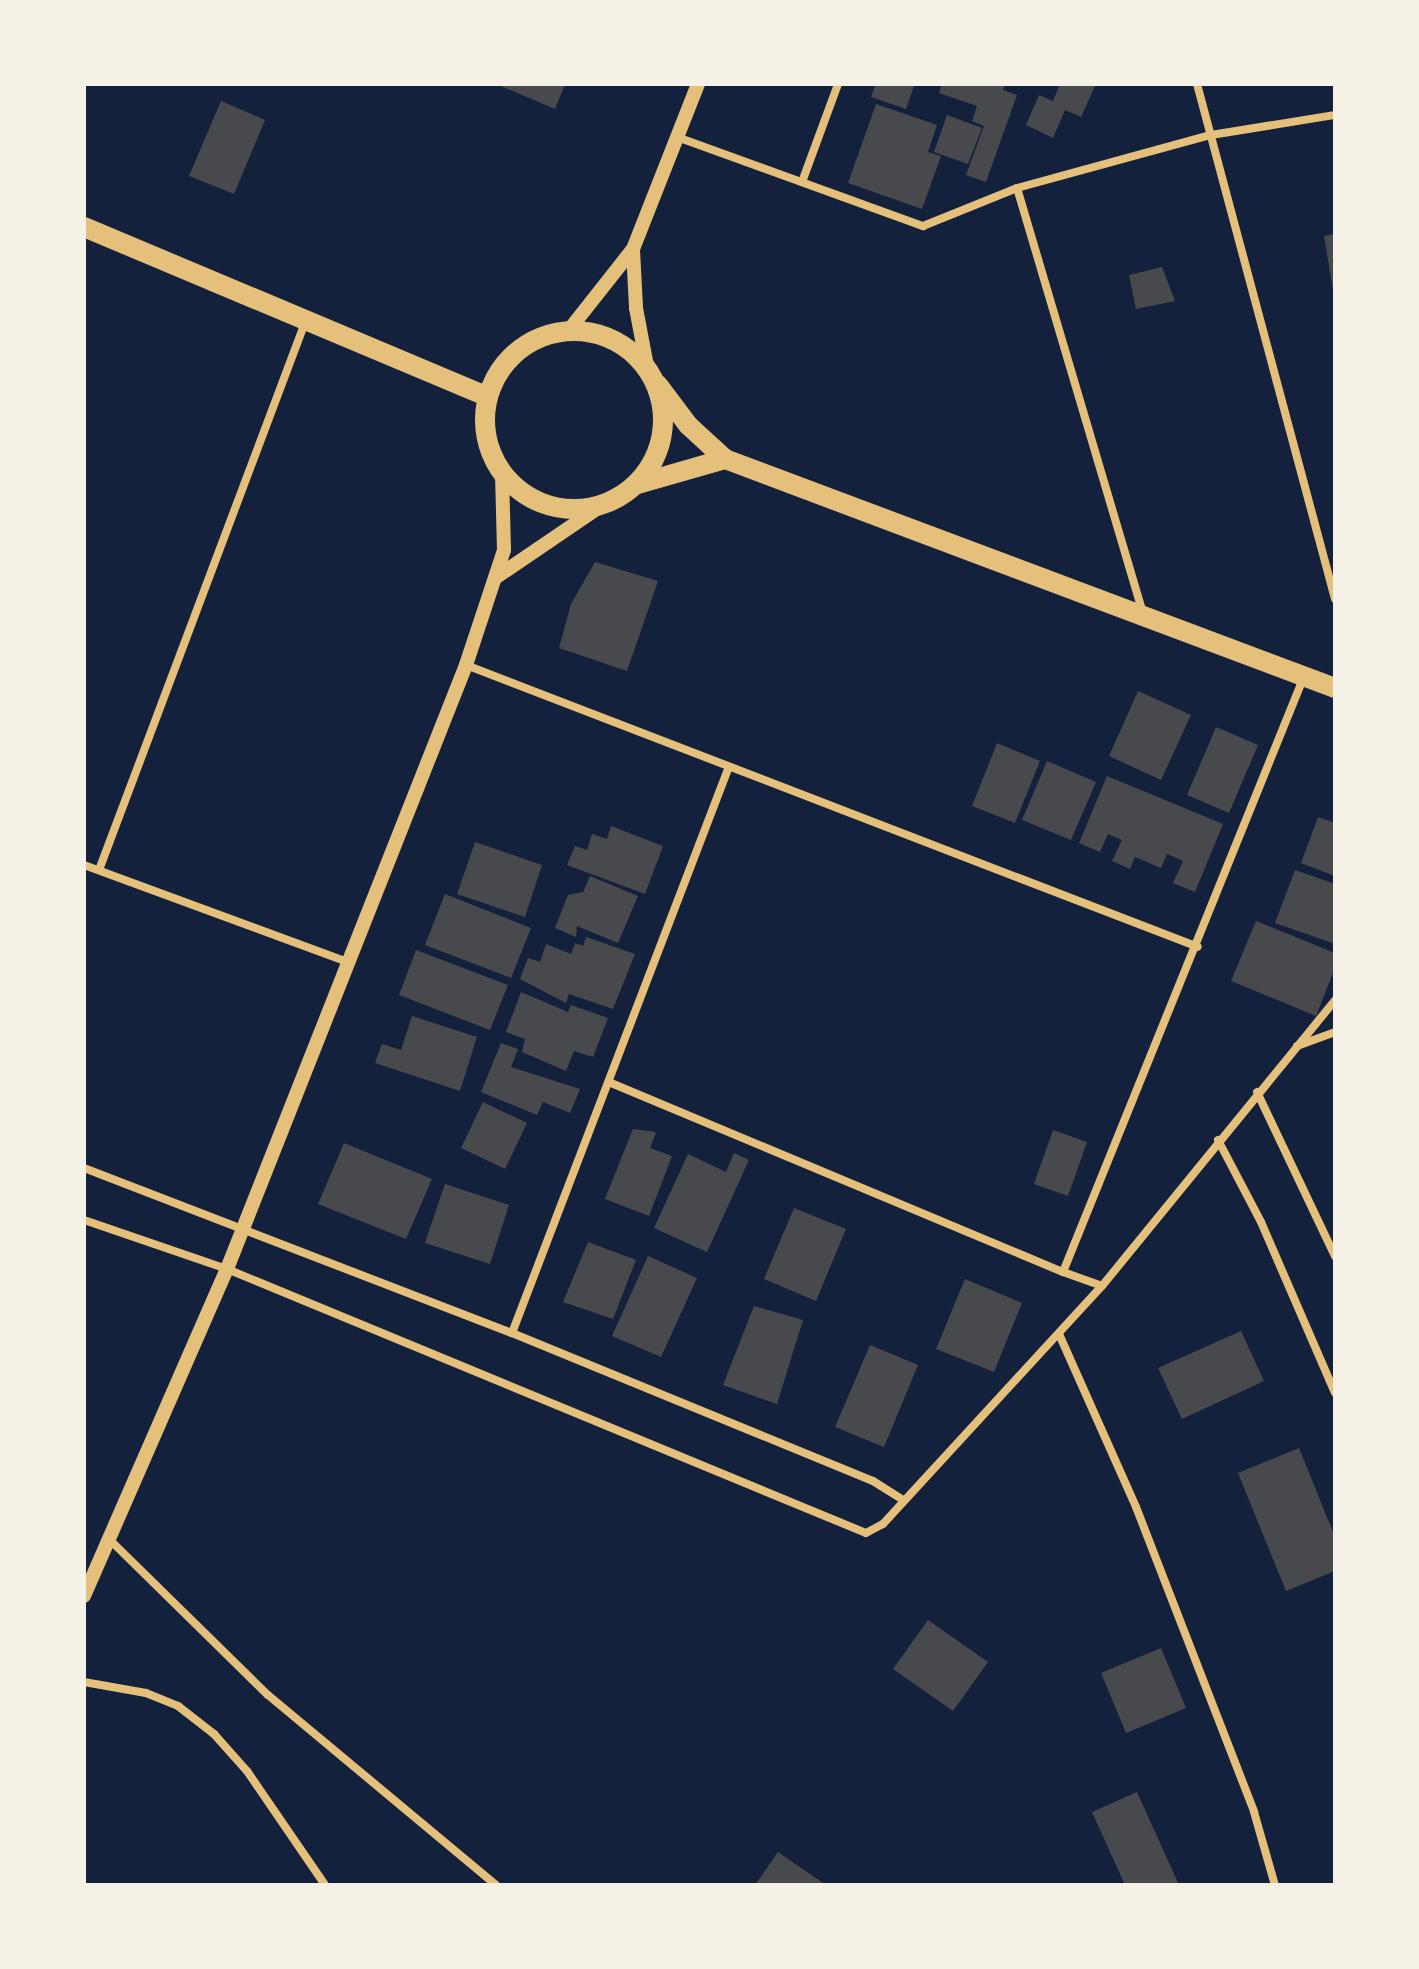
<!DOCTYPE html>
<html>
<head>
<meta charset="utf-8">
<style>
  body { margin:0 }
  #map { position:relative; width:1419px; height:1969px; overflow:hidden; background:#14213d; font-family:Poppins,sans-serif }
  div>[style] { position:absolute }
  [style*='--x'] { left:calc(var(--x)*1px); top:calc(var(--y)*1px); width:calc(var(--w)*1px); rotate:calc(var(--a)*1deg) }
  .building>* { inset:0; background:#48494c }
  .minor>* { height:8px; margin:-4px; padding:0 4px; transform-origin:4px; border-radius:4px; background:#e5c07b }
  .tertiary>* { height:14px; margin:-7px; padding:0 7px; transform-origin:7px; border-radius:7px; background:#e5c07b }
  .primary>* { height:20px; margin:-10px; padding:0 10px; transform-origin:10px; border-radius:10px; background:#e5c07b }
  .primary>.ring { margin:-10px; padding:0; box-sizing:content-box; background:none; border:20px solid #e5c07b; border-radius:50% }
  span { translate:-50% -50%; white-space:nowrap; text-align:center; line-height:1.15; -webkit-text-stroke:6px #f6f1e7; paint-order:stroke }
  .frame { position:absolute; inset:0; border:86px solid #f6f1e7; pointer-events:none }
</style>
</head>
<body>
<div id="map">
  <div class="building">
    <div style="clip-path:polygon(496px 84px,565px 84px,555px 109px)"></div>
    <div style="clip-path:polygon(876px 84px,914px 86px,906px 109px,871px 97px)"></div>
    <div style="clip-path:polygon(942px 84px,1005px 84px,1003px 90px,1017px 95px,986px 182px,966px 175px,984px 126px,972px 121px,977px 106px,939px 93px)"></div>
    <div style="clip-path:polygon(1060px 84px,1096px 84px,1081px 117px,1065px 110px,1053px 138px,1026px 125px,1039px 95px,1053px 101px)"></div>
    <div style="clip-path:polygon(221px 101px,265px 120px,234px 194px,189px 176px)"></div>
    <div style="clip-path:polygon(876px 104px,937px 125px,928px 152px,941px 156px,922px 209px,848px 183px)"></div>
    <div style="clip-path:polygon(947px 115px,982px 128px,968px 164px,934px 152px)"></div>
    <div style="clip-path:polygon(1335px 234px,1335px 290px,1333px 290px,1324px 236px)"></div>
    <div style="clip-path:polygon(1162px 267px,1175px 301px,1136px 309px,1129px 275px)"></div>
    <div style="clip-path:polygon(595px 562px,658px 581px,627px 671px,559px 648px,571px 604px)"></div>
    <div style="clip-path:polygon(1138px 691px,1191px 715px,1161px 780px,1109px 756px)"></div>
    <div style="clip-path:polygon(1216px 727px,1258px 745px,1229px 813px,1187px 795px)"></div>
    <div style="clip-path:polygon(997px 743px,1040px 761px,1015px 823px,972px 806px)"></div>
    <div style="clip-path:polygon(1047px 761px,1096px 782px,1071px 840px,1022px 820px)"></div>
    <div style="clip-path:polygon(1107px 776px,1223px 824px,1195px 892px,1173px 883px,1183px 861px,1167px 854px,1161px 868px,1135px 857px,1130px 869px,1112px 861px,1122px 840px,1108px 834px,1100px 852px,1079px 843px)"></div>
    <div style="clip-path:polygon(1318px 817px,1335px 823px,1335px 876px,1301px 863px)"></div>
    <div style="clip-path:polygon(611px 826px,663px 846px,645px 894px,567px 865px,575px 846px,587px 850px,592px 834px,607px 839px)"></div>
    <div style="clip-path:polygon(475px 842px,542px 865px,525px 917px,457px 894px)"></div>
    <div style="clip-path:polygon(1295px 870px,1335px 884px,1335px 944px,1275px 923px)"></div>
    <div style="clip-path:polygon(590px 876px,638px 896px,618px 943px,577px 926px,576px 937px,555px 928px,568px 895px,583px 892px)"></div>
    <div style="clip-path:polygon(445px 894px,531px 928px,511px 978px,425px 945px)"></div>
    <div style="clip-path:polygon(1256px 921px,1335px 953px,1335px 968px,1316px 1016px,1231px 981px)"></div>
    <div style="clip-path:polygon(586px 937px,635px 954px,613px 1009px,569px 994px,566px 1003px,520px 979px,528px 958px,540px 962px,546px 944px,571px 954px,575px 943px,583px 946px)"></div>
    <div style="clip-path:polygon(416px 950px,508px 985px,490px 1030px,399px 995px)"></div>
    <div style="clip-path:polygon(521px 992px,568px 1012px,571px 1005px,608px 1018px,593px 1057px,574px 1051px,566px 1071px,522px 1052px,525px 1039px,506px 1032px)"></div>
    <div style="clip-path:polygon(412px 1016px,477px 1037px,460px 1091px,375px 1063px,382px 1044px,401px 1050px)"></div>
    <div style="clip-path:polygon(501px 1043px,518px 1049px,511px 1067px,580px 1089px,570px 1113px,543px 1102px,537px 1115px,481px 1092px)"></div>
    <div style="clip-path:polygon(483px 1102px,527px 1123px,505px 1169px,461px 1148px)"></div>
    <div style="clip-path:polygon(633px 1129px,656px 1132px,650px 1148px,672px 1156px,649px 1216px,605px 1199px)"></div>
    <div style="clip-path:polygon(1053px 1130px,1087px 1142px,1068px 1196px,1034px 1184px)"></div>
    <div style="clip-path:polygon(344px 1143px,432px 1179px,406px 1239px,318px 1204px)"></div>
    <div style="clip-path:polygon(734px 1153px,749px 1160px,707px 1252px,654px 1228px,688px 1154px,726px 1172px)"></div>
    <div style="clip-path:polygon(445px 1184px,509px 1205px,490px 1264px,425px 1243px)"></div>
    <div style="clip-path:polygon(794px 1208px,846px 1229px,816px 1301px,764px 1279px)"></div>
    <div style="clip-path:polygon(588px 1242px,636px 1260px,613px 1319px,563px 1302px)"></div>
    <div style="clip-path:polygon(648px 1256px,697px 1278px,661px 1357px,612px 1336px)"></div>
    <div style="clip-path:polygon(965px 1279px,1022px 1303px,994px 1372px,936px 1349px)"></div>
    <div style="clip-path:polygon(754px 1306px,803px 1320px,777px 1404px,723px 1385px)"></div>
    <div style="clip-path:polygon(1241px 1331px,1264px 1381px,1182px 1419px,1158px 1368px)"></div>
    <div style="clip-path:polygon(870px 1345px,918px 1365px,884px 1447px,835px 1427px)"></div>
    <div style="clip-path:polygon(1299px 1448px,1335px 1537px,1335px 1571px,1286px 1591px,1238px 1473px)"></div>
    <div style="clip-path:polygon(928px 1620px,988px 1662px,953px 1711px,893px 1669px)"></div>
    <div style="clip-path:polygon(1161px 1648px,1186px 1708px,1126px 1733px,1101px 1673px)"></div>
    <div style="clip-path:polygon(1137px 1792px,1179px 1885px,1125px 1885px,1092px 1812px)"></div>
    <div style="clip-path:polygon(778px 1852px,826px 1885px,755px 1885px)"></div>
  </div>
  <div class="minor">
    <div style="--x:1197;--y:84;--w:533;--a:75"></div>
    <div style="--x:677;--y:137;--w:262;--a:19.9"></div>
    <div style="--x:923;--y:226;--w:101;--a:-22"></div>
    <div style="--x:1017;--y:188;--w:201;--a:-15.3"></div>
    <div style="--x:1211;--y:135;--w:126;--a:-9.2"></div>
    <div style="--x:802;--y:182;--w:104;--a:-69.8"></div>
    <div style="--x:1017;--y:188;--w:443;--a:73.5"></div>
    <div style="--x:466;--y:665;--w:784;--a:21.07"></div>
    <div style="--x:84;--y:865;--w:283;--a:20.2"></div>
    <div style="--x:99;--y:870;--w:588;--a:-69.38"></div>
    <div style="--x:1297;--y:1046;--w:40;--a:-20.2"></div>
    <div style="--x:611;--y:1083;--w:490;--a:22.7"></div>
    <div style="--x:1063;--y:1272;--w:640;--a:-67.97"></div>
    <div style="--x:1257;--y:1092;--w:182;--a:64.6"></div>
    <div style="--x:1218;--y:1140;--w:93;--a:62.3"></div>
    <div style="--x:1261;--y:1222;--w:186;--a:66.6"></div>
    <div style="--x:84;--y:1168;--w:459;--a:21.1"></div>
    <div style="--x:512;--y:1333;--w:390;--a:22.3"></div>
    <div style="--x:873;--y:1481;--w:34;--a:32"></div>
    <div style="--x:84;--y:1220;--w:151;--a:18.9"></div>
    <div style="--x:227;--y:1269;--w:691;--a:22.45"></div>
    <div style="--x:866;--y:1533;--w:19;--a:-28"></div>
    <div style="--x:883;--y:1524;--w:323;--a:-47.4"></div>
    <div style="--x:1102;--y:1286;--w:369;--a:-50.8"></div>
    <div style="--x:1063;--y:1272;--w:41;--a:19.7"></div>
    <div style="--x:512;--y:1333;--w:604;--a:-69.04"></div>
    <div style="--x:1059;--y:1334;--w:189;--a:66"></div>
    <div style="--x:1136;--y:1507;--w:327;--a:68.8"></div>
    <div style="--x:1254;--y:1812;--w:76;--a:74"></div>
    <div style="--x:110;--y:1540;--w:221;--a:44.5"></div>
    <div style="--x:268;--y:1695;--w:297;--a:39.8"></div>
    <div style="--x:84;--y:1682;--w:63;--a:10.1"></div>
    <div style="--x:146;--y:1693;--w:35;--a:22"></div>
    <div style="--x:178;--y:1706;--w:46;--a:37.9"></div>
    <div style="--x:214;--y:1734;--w:50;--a:48.3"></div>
    <div style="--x:247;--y:1771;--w:138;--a:55.6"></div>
  </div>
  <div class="tertiary">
    <div style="--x:633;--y:250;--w:58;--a:87"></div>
    <div style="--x:636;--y:308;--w:59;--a:79.3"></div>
    <div style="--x:569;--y:330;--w:103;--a:-51.7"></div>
    <div style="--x:633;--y:249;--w:177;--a:-68.5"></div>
    <div style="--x:498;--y:576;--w:125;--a:-34.2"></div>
    <div style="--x:84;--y:1596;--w:357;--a:-66.4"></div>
    <div style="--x:227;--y:1269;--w:650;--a:-68.41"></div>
    <div style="--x:466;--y:665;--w:121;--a:-71.7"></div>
    <div style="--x:504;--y:550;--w:76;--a:-91.5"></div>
  </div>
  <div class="primary">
    <div style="--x:84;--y:227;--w:437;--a:22.8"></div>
    <div class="ring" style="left:485px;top:331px;width:158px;height:158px"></div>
    <div style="--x:658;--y:385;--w:50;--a:53.1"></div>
    <div style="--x:688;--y:425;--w:50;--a:42.6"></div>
    <div style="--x:725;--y:459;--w:652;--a:20.58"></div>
    <div style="--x:638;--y:484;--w:91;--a:-16"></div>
  </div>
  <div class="frame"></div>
</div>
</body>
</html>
